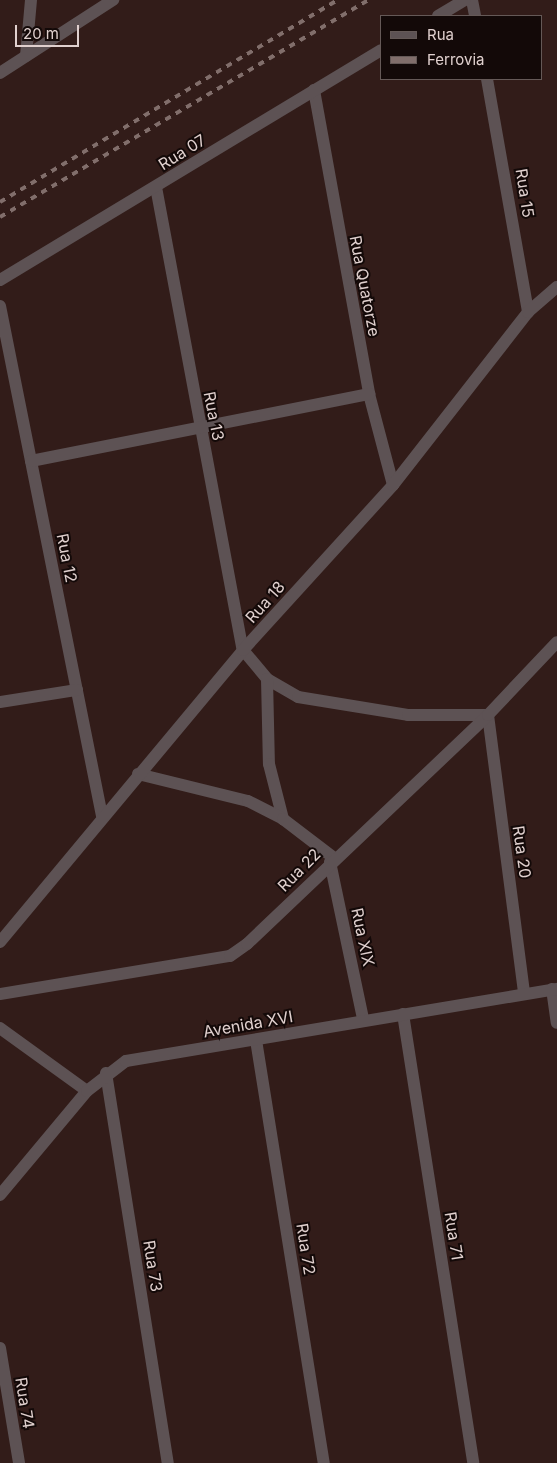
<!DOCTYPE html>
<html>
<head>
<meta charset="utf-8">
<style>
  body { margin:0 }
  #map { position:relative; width:557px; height:1463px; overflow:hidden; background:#321c19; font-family:Inter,sans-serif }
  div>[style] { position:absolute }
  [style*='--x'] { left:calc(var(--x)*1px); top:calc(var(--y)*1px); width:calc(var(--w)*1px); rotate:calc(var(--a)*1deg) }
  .minor>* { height:12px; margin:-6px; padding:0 6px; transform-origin:6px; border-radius:6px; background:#5d5254 }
  .rail>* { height:4px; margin-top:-2px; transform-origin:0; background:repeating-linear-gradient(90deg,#816e6b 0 6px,transparent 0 12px) }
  span { translate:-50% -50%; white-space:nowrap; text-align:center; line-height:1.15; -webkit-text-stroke:4px #130908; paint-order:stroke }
  .street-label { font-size:16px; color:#e0d0ce }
  .legend { position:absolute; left:380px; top:15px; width:162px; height:65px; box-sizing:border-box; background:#130908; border:1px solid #655957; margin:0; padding:6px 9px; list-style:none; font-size:15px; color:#e0d0ce }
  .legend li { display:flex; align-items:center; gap:10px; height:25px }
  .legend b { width:25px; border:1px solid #655957 }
  .scale { position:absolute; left:15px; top:25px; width:64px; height:22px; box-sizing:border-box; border:2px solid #e0d0ce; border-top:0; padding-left:6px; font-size:15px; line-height:18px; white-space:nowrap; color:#e0d0ce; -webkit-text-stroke:4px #130908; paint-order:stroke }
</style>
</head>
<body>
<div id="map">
  <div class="minor">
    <div style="--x:472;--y:0;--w:16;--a:79"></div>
    <div style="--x:438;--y:16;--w:31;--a:-31"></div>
    <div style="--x:26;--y:56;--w:56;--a:-84.9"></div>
    <div style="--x:0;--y:73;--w:135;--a:-32.9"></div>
    <div style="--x:487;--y:79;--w:237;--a:80"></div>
    <div style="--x:314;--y:90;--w:309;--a:79.7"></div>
    <div style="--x:369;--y:394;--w:94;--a:75.2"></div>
    <div style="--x:156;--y:187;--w:471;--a:79.4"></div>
    <div style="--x:243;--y:650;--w:38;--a:50"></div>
    <div style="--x:267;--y:679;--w:36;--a:30"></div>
    <div style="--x:298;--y:697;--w:111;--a:9.3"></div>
    <div style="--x:408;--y:715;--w:80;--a:0"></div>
    <div style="--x:488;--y:715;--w:280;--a:82.6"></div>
    <div style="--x:0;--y:280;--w:445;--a:-31.1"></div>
    <div style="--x:0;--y:306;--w:520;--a:78.69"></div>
    <div style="--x:31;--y:461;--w:345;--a:-11.2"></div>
    <div style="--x:267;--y:679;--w:85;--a:88.7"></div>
    <div style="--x:269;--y:764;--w:57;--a:75.7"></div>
    <div style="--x:0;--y:702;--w:78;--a:-8.9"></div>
    <div style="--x:138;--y:774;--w:113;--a:13.8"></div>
    <div style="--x:248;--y:801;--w:39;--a:27"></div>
    <div style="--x:283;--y:819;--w:64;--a:37.4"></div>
    <div style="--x:330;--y:862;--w:160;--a:78.1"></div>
    <div style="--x:0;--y:942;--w:380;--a:-50.2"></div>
    <div style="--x:243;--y:650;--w:223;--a:-47.7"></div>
    <div style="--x:393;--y:485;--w:219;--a:-52"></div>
    <div style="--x:528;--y:312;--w:38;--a:-41"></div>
    <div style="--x:552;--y:989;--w:34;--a:82"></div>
    <div style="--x:0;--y:994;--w:233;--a:-9.4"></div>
    <div style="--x:230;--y:956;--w:21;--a:-35"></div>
    <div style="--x:247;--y:944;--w:332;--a:-43.5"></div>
    <div style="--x:488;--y:715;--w:100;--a:-46.6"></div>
    <div style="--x:403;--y:1014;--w:454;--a:81.1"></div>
    <div style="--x:0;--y:1028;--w:107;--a:35.9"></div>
    <div style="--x:256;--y:1040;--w:428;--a:80.9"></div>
    <div style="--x:106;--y:1073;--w:395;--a:81"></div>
    <div style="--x:0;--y:1195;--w:136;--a:-50.1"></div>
    <div style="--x:87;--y:1091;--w:49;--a:-37.6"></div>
    <div style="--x:126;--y:1061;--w:437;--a:-9.5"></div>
    <div style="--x:0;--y:1348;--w:117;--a:80.6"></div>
  </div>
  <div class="rail">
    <div style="--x:0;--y:202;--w:394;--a:-30.9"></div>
    <div style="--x:0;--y:217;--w:427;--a:-30.5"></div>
  </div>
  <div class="street-label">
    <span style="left:182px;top:152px;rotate:-32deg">Rua 07</span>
    <span style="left:525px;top:193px;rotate:81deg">Rua 15</span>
    <span style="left:365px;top:286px;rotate:79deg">Rua Quatorze</span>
    <span style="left:214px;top:416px;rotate:79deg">Rua 13</span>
    <span style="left:67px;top:558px;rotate:79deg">Rua 12</span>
    <span style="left:265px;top:602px;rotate:-48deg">Rua 18</span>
    <span style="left:522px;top:852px;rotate:82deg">Rua 20</span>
    <span style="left:299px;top:870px;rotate:-45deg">Rua 22</span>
    <span style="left:363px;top:937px;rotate:78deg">Rua XIX</span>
    <span style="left:248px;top:1024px;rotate:-10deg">Avenida XVI</span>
    <span style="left:454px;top:1236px;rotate:81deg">Rua 71</span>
    <span style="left:306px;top:1249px;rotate:81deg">Rua 72</span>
    <span style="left:153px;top:1266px;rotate:81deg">Rua 73</span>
    <span style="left:25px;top:1403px;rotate:81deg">Rua 74</span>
  </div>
  <ul class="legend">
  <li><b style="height:6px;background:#5d5254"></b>Rua</li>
  <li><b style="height:6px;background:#816e6b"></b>Ferrovia</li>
  </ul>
  <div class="scale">20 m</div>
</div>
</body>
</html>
